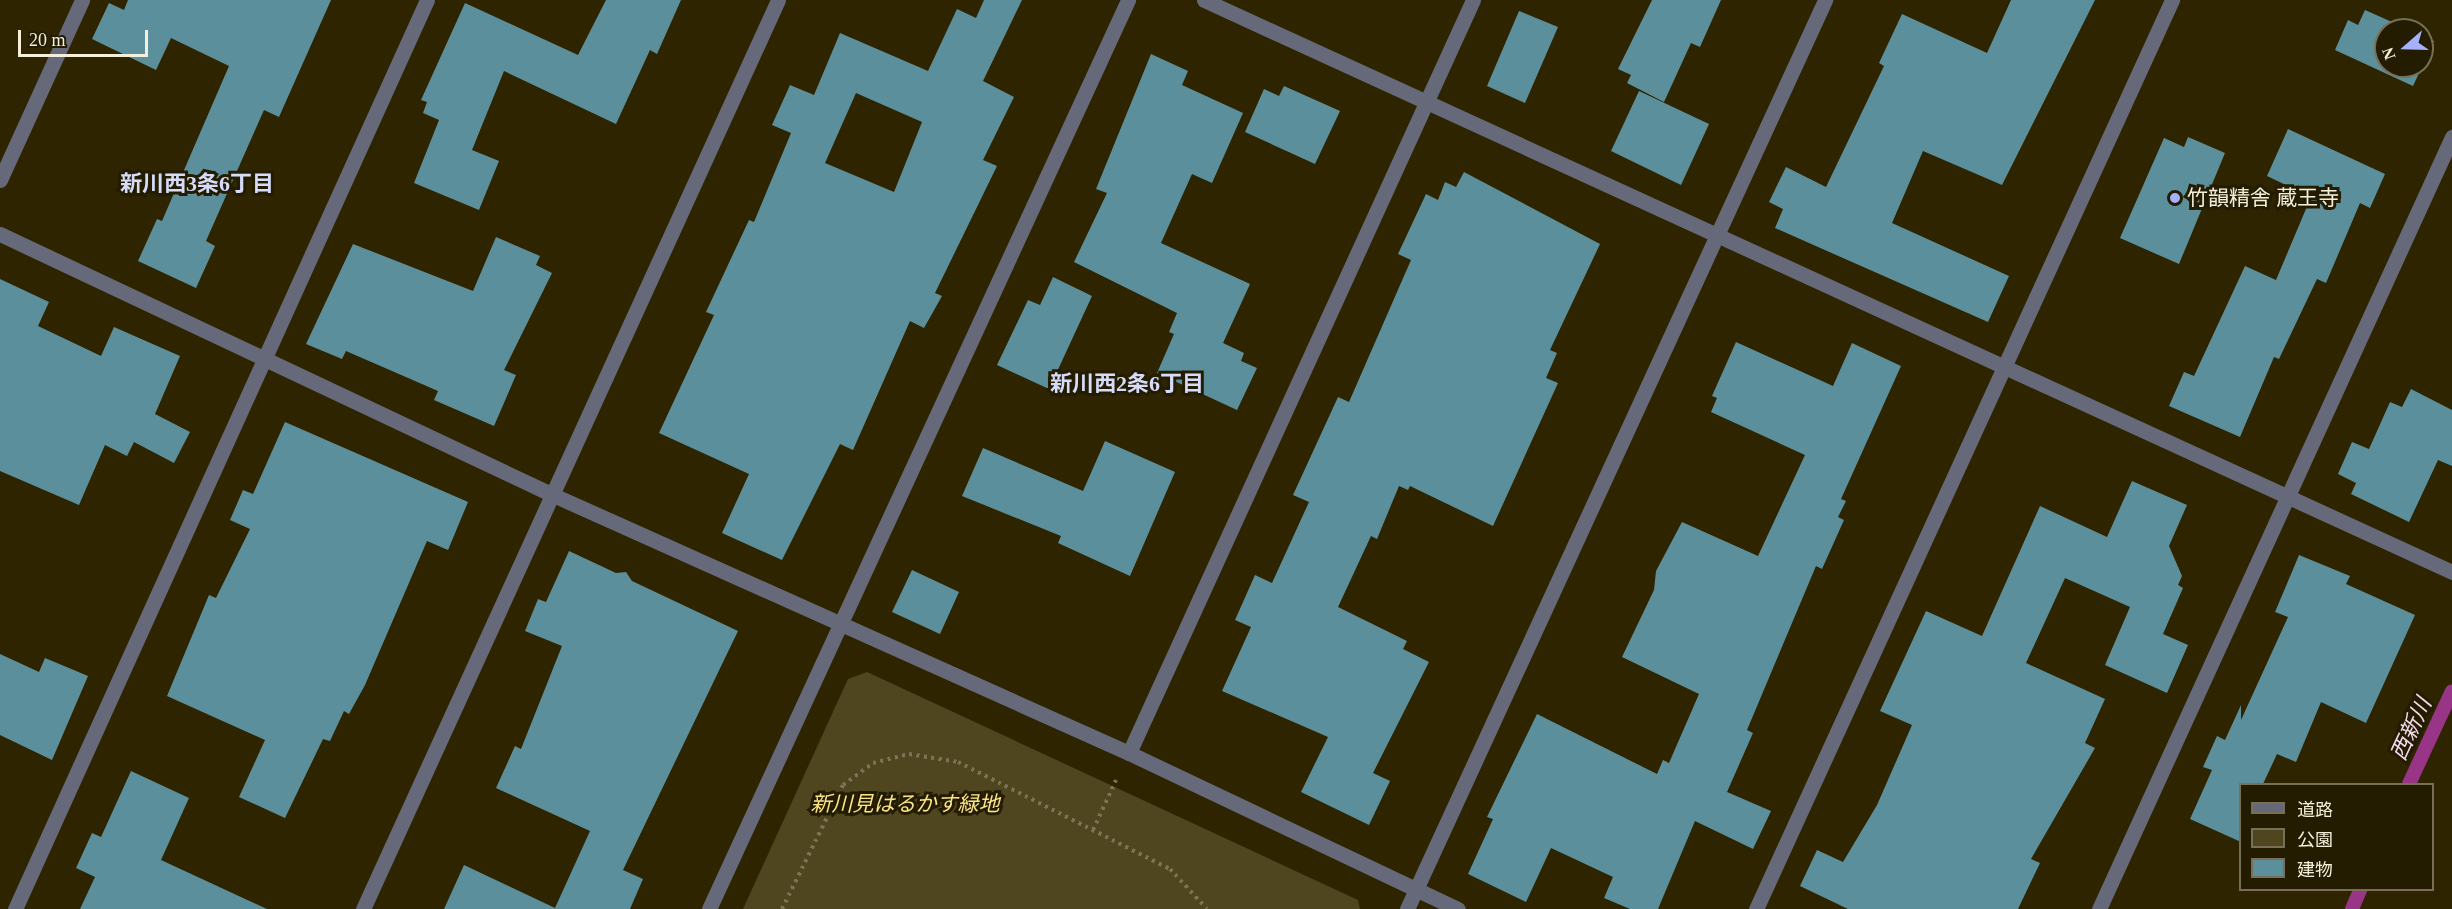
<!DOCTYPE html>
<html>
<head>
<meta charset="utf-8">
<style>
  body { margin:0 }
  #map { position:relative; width:2452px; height:909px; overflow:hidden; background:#2e2500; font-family:"Times New Roman","Noto Sans JP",serif }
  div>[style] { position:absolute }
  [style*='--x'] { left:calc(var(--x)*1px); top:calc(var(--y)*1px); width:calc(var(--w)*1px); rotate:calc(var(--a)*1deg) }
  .green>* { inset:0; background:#4f4620 }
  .stream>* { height:14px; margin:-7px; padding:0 7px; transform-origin:7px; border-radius:7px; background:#993586 }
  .building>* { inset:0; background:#5c8f9c }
  .path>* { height:4px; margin-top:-2px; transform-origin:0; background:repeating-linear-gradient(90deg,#7b7355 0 3px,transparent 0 7.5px) }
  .minor>* { height:15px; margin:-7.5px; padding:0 7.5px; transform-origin:7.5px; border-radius:7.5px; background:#666979 }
  .dots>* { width:16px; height:16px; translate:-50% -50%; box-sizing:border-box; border:3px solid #231c00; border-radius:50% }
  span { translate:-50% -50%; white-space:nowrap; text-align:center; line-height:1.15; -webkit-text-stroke:6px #231c00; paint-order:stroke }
  .poi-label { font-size:21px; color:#f4efda }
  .left { translate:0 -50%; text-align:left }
  .park-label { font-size:21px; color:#fae487; font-style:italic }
  .neighbourhood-label { font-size:22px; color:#d5dbf8; font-weight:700 }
  .water-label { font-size:22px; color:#f5daed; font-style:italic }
  .legend { position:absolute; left:2239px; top:783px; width:195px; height:108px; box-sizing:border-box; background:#231c00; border:2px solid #777057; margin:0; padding:8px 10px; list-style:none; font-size:18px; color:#f4efda }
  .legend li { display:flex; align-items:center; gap:12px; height:30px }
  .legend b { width:30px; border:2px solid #777057 }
  .north { position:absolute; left:2374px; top:18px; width:60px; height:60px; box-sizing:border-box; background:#231c00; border:2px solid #777057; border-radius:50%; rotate:250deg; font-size:16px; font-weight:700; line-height:24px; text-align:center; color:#f4efda }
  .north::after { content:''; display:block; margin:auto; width:21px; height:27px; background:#a5b1fc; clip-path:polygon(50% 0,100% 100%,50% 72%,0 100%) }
  .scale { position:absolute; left:18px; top:30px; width:130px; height:27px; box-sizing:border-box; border:3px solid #f4efda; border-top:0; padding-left:8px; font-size:18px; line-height:21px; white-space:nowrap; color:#f4efda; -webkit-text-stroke:4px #231c00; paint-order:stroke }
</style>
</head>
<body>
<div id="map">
  <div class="green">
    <div style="clip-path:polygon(867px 672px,1358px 900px,1360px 909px,743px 909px,848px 679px)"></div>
  </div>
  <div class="stream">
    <div style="--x:2409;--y:784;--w:102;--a:-65.2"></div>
    <div style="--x:2352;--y:909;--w:21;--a:-67"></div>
  </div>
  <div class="building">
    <div style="clip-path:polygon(128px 0,331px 0,279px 117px,264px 110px,206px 241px,215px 246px,196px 288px,138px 261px,157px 219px,162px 221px,229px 66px,171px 38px,156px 70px,92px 39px,109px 3px,124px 10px)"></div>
    <div style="clip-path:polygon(606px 0,681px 0,657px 54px,650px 50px,616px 124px,504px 71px,472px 150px,499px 161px,479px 210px,414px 183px,439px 120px,423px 113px,427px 102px,421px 100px,465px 3px,578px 55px)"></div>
    <div style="clip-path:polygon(evenodd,984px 0,1022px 0,983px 81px,1014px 97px,983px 160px,997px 166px,935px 293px,942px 296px,924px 328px,910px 321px,853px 450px,840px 444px,782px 560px,722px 533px,749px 474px,659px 433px,714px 315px,706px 312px,749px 220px,754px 222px,791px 133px,772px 125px,790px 85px,814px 95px,840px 33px,928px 71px,957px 9px,976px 18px,984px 0,856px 93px,922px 122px,894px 192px,825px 163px,856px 93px)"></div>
    <div style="clip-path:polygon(1652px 0,1721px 0,1700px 47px,1691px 43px,1664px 102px,1627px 83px,1631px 75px,1618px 69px)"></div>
    <div style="clip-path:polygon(2011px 0,2095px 0,2002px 185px,1923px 151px,1892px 223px,2009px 276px,1988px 322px,1775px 228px,1783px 209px,1769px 202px,1786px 167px,1826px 187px,1884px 66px,1879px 63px,1902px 14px,1987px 53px)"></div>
    <div style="clip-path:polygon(2365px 10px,2410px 30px,2386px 30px,2386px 66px,2422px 66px,2422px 35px,2434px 41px,2413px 86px,2335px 50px,2348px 20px,2358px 25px)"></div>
    <div style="clip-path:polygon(1519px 11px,1558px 27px,1525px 103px,1487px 86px)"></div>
    <div style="clip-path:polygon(1151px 54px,1188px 71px,1182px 85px,1243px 113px,1212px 183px,1192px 174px,1161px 243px,1250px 284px,1223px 343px,1244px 353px,1241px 361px,1257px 368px,1237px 410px,1157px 373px,1174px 334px,1169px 332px,1177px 313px,1074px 262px,1107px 193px,1096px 189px)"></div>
    <div style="clip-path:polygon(1284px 86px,1340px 111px,1315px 164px,1245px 132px,1264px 89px,1279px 96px)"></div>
    <div style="clip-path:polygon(1639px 91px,1709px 124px,1681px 185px,1611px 151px)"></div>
    <div style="clip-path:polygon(2288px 129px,2385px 174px,2370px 208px,2360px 203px,2326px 283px,2317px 279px,2279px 359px,2274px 357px,2240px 437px,2169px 406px,2184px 372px,2194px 376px,2245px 266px,2276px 280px,2311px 197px,2267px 176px)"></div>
    <div style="clip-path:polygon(2188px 137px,2225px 153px,2179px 264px,2120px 238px,2164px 138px,2184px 147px)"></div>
    <div style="clip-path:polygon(1464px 172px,1600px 244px,1550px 350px,1557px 353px,1546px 378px,1558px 383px,1493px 526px,1410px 486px,1408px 490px,1399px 486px,1377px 539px,1371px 536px,1338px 607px,1407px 641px,1403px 649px,1429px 662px,1373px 773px,1390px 781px,1369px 825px,1301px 792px,1328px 737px,1222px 691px,1251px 627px,1235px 620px,1255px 575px,1272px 583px,1309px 502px,1293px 495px,1338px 397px,1349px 402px,1411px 260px,1398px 254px,1426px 194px,1438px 200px,1445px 182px,1456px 187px)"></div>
    <div style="clip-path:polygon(496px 237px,540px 256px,536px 265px,552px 273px,504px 370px,516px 375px,494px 426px,434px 400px,438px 391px,346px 351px,342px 359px,306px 344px,353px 244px,473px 291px)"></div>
    <div style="clip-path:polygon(1053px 277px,1092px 296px,1049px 389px,997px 365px,1028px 300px,1040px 305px)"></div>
    <div style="clip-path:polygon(0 279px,49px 302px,38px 326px,101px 356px,114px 327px,180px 356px,155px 414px,190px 432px,174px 463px,134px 442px,127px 456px,105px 445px,79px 505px,0 471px)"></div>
    <div style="clip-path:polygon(1736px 342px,1833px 386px,1852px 343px,1901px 366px,1841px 499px,1846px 501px,1838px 517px,1844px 520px,1822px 569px,1816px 566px,1747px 730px,1753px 733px,1727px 792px,1771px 811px,1753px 849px,1695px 821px,1658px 909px,1630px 909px,1604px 898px,1613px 877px,1551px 848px,1526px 902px,1468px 874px,1493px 819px,1487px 817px,1537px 714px,1657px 774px,1663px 760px,1669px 763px,1699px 694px,1622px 657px,1654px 590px,1656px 571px,1682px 522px,1758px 556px,1805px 455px,1711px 412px,1717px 398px,1712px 396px)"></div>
    <div style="clip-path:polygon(2411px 389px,2452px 410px,2452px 466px,2438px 460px,2409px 522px,2351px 494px,2356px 483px,2338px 474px,2352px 442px,2369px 449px,2390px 402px,2402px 407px)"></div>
    <div style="clip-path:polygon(285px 422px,468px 502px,448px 550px,427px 541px,365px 685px,349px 714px,344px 711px,330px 741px,323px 739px,285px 818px,239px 797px,265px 740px,167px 696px,209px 595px,216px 598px,250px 529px,230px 520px,243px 490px,253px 494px)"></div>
    <div style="clip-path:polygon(1105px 441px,1175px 472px,1130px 576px,1058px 543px,1061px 536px,962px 496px,983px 448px,1083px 491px)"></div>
    <div style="clip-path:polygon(2132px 481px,2187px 505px,2169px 546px,2182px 576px,2178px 585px,2183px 588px,2163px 634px,2188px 645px,2167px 693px,2105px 665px,2130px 607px,2065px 578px,2026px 663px,2105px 699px,2085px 743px,2095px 748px,2031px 859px,2040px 863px,2018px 909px,1848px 909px,1800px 886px,1817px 850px,1843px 862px,1877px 805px,1912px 725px,1880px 711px,1926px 611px,1982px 636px,2040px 506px,2107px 537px)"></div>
    <div style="clip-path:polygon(569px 551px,616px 573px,626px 572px,632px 581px,738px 631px,623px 870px,643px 879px,630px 909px,444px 909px,464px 865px,555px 908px,590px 831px,496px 788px,515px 746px,521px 749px,562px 646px,525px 631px,538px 599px,546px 602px)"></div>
    <div style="clip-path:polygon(2299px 555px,2350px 576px,2346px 584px,2415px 615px,2366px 723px,2321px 702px,2296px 762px,2277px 754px,2263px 784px,2241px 784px,2241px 842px,2190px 819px,2212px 770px,2203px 767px,2217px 736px,2225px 740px,2241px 705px,2241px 720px,2288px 617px,2275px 612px)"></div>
    <div style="clip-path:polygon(912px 570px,959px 592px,940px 634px,892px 612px)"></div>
    <div style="clip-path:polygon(0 654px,39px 672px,45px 658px,88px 676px,52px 760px,0 735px)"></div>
    <div style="clip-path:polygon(131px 771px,189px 798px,161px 860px,267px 909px,80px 909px,95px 877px,76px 868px,92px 833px,101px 837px)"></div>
  </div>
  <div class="path">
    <div style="--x:1093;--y:830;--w:55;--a:-65.3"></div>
    <div style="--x:782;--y:909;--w:138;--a:-63.8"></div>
    <div style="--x:843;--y:785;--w:37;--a:-36"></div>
    <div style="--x:873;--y:763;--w:37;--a:-14"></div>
    <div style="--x:909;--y:754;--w:50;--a:9.3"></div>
    <div style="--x:958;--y:762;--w:237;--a:26.8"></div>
    <div style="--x:1170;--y:869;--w:54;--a:47.2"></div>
  </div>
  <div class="minor">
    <div style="--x:1204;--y:0;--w:1373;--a:24.62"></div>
    <div style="--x:0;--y:180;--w:198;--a:-65.5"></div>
    <div style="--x:0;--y:234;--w:609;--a:25.26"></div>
    <div style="--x:551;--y:494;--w:633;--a:24.14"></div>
    <div style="--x:1129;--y:753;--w:364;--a:25.4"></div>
    <div style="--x:1129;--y:753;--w:828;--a:-65.45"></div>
    <div style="--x:15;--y:909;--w:998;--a:-65.62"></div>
    <div style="--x:363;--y:909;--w:999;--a:-65.46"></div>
    <div style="--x:709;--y:909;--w:1001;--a:-65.25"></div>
    <div style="--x:1407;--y:909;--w:1001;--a:-65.3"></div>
    <div style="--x:1756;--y:909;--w:1000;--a:-65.41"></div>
    <div style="--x:2099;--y:909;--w:849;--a:-65.43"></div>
  </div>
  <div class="dots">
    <div style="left:2175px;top:198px;background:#a5b1fc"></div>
  </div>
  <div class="poi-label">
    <span class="left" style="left:2187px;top:198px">竹韻精舎 蔵王寺</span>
  </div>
  <div class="park-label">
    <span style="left:905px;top:804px">新川見はるかす緑地</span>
  </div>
  <div class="neighbourhood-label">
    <span style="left:197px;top:184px">新川西3条6丁目</span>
    <span style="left:1127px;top:384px">新川西2条6丁目</span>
  </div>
  <div class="water-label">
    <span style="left:2411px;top:729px;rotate:-65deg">西新川</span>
  </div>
  <ul class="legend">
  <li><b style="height:8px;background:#666979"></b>道路</li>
  <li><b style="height:16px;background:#4f4620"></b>公園</li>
  <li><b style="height:16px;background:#5c8f9c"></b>建物</li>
  </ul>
  <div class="north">N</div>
  <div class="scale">20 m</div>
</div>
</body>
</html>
